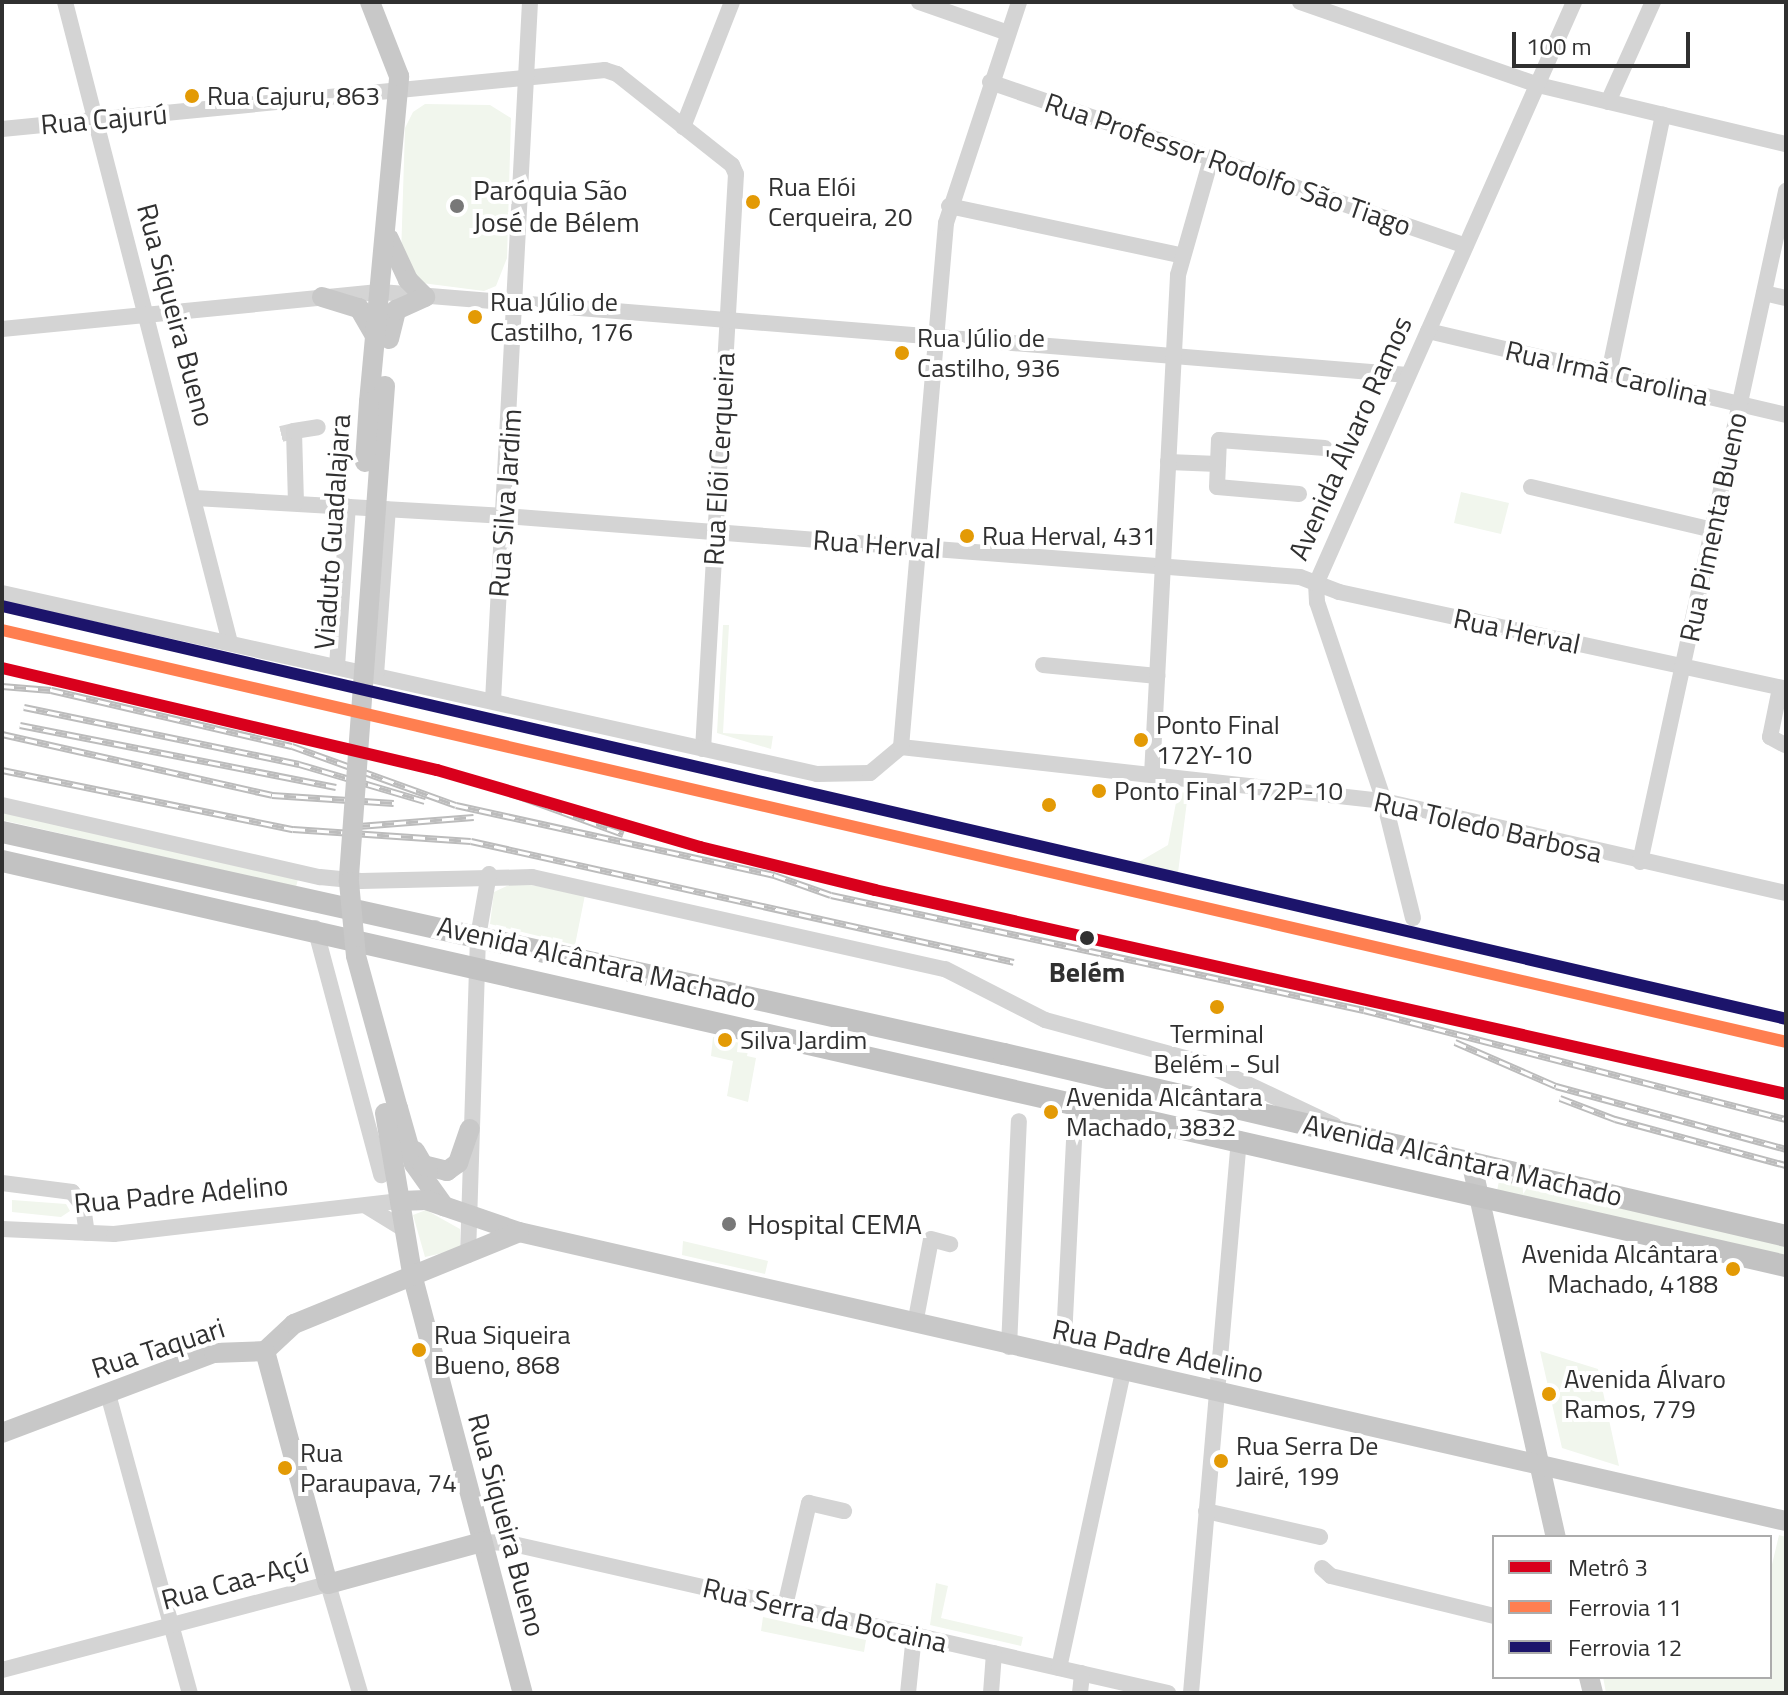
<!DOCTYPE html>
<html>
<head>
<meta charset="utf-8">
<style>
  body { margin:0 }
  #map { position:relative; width:1788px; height:1695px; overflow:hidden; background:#fff; font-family:"Titillium Web",sans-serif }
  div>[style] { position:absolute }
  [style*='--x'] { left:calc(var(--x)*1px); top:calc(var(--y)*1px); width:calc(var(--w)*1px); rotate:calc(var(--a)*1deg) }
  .green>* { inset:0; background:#f1f6ed }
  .minor-tunnel>* { height:16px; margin-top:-8px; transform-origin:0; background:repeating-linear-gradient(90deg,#d6d6d6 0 16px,transparent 0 24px) }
  .minor>* { height:16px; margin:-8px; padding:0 8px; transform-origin:8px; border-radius:8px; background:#d4d4d4 }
  .major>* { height:20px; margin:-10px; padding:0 10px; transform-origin:10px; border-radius:10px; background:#c8c8c8 }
  .highway>* { height:22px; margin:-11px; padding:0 11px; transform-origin:11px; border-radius:11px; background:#c2c2c2 }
  .rail>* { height:7px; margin-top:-3.5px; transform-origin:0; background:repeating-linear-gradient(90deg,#fff 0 12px,#bcbcbc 0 24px); box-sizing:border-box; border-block:2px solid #bcbcbc }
  .major-bridge>* { height:20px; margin:-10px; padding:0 10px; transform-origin:10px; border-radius:10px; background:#c8c8c8 }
  .rail-1>* { height:12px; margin:-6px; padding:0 6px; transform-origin:6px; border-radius:6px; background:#ff7f50 }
  .rail-2>* { height:12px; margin:-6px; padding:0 6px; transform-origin:6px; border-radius:6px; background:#1c146b }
  .metro-1>* { height:12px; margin:-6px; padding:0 6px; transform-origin:6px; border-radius:6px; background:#d9001c }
  .dots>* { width:22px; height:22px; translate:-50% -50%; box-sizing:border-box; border:4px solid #fff; border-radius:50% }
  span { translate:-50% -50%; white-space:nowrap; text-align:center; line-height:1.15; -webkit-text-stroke:8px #fff; paint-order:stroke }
  .bus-label { font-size:26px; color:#303030 }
  .left { translate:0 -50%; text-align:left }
  .right { translate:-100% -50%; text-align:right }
  .street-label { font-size:28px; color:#303030 }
  .poi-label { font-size:28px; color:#303030 }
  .stop-label { font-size:28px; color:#303030; font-weight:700 }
  .frame { position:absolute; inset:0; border:4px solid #303030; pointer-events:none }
  .legend { position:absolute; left:1492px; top:1535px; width:280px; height:144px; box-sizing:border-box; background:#fff; border:2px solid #acacac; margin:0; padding:10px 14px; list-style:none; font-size:24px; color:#303030 }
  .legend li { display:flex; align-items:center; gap:16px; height:40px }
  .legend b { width:40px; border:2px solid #acacac }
  .scale { position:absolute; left:1512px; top:32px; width:178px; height:36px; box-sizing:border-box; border:4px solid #303030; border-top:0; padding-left:10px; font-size:24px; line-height:28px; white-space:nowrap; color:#303030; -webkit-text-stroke:6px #fff; paint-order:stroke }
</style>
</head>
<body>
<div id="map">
  <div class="green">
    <div style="clip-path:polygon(425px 104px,490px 105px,511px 118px,507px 258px,496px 286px,484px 291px,422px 283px,401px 257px,405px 128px,413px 112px)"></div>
    <div style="clip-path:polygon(1461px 492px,1509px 503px,1501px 534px,1454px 523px)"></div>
    <div style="clip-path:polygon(723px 625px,729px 625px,723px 733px,773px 736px,771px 749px,717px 733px)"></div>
    <div style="clip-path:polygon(1178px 792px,1188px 793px,1178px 873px,1137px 863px,1168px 845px)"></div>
    <div style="clip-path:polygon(2px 812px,298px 879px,296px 887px,2px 820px)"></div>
    <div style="clip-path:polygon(515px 882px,585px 895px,575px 945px,490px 924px,494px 892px)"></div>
    <div style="clip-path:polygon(713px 1037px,749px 1045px,747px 1056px,756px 1058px,748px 1102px,727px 1096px,733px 1061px,711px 1056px)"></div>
    <div style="clip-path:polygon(1500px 1176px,1786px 1243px,1786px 1258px,1497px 1191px)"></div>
    <div style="clip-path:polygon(12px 1200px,66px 1204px,70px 1211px,61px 1217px,12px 1212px)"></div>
    <div style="clip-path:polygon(426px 1210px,460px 1229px,460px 1249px,425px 1257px,413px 1215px)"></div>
    <div style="clip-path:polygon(683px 1241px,768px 1261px,765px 1274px,682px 1255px)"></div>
    <div style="clip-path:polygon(1540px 1351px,1598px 1369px,1619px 1466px,1562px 1448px)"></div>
    <div style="clip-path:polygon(1779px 1535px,1786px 1537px,1786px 1693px,1606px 1693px,1603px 1677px,1770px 1677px,1770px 1573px)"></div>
    <div style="clip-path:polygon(936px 1583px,948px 1586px,941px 1618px,1023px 1637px,1021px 1646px,930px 1625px)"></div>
    <div style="clip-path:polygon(763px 1617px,866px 1640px,864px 1652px,761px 1631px)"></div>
  </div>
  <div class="minor-tunnel">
    <div style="--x:281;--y:434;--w:13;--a:-13"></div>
  </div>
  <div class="minor">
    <div style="--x:65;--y:2;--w:662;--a:75.56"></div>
    <div style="--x:919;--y:2;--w:94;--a:19.2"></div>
    <div style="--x:1300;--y:2;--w:252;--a:19.2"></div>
    <div style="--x:1538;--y:85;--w:255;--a:13.4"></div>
    <div style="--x:990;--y:82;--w:503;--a:19.01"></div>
    <div style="--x:1608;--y:102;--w:110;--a:-65.8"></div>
    <div style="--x:683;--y:127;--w:134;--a:-68.6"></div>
    <div style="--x:2;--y:129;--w:606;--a:-5.59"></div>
    <div style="--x:605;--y:70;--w:13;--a:18"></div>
    <div style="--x:617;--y:74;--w:147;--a:38.4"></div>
    <div style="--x:732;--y:165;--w:10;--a:66"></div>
    <div style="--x:736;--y:174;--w:576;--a:93.28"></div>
    <div style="--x:949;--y:206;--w:236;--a:12"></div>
    <div style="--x:1764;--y:293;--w:23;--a:13"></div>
    <div style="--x:2;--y:329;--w:381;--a:-5.6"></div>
    <div style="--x:381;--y:292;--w:1030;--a:4.62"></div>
    <div style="--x:1428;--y:331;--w:368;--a:13.2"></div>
    <div style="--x:1609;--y:373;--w:264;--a:-78.2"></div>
    <div style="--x:1168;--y:462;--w:50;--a:2.3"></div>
    <div style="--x:1531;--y:487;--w:187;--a:13.3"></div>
    <div style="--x:1299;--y:494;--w:82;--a:-175.1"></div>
    <div style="--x:1217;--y:487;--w:47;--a:-87.6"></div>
    <div style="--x:1219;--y:440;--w:106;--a:4.3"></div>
    <div style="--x:195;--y:498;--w:311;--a:3.3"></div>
    <div style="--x:505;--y:516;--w:797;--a:4.39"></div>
    <div style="--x:1300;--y:577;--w:42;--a:21"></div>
    <div style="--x:1339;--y:592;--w:457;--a:12.2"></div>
    <div style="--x:296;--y:503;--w:72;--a:-91.6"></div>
    <div style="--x:294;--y:431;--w:24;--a:-9"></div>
    <div style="--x:2;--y:593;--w:835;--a:12.52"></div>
    <div style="--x:817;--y:774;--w:53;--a:-1.1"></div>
    <div style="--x:870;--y:773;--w:40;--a:-40"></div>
    <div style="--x:1043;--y:665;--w:115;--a:5.5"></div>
    <div style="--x:337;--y:666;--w:160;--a:-86.1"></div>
    <div style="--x:376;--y:675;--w:166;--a:-85.9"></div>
    <div style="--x:1780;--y:688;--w:50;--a:101.5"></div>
    <div style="--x:1770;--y:737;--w:17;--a:28"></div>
    <div style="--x:493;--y:701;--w:700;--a:-86.97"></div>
    <div style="--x:901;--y:747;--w:486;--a:6.4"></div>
    <div style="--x:1384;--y:801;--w:412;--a:12.9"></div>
    <div style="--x:901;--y:747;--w:526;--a:-85.09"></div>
    <div style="--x:946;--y:223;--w:233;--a:-71.7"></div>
    <div style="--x:1152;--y:775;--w:501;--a:-87.02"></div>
    <div style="--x:1178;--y:275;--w:121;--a:-74.1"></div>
    <div style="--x:2;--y:805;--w:326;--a:12.8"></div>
    <div style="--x:320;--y:877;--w:41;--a:5.6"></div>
    <div style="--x:361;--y:881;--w:171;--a:-1.3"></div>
    <div style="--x:532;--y:877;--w:423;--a:12.6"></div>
    <div style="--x:945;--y:969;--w:112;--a:27"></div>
    <div style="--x:1045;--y:1020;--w:164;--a:15.2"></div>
    <div style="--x:1203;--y:1063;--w:145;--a:25.3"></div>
    <div style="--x:1640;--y:862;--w:687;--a:-77.72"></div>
    <div style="--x:1413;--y:918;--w:121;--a:-103.9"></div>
    <div style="--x:1384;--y:801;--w:210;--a:-108.6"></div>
    <div style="--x:1317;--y:602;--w:18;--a:-93"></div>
    <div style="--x:1316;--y:584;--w:637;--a:-66.09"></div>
    <div style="--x:315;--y:928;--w:256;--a:75"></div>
    <div style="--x:2;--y:1183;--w:71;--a:7.3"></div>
    <div style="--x:72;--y:1192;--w:18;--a:52"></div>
    <div style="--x:83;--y:1206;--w:27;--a:82"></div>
    <div style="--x:366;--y:1206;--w:42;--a:31.4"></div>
    <div style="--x:2;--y:1229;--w:112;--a:2.6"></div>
    <div style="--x:114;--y:1234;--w:288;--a:-6.6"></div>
    <div style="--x:468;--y:1255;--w:318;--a:-88.2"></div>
    <div style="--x:478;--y:937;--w:64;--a:-80.1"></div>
    <div style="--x:915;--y:1324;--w:86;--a:-79.3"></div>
    <div style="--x:931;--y:1239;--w:20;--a:15"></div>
    <div style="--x:1009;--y:1347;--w:226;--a:-87.5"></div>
    <div style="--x:1063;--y:1358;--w:257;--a:-87.1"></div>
    <div style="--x:108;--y:1394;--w:310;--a:74.7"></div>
    <div style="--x:1206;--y:1511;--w:117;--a:12.8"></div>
    <div style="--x:482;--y:1542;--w:27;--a:2"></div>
    <div style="--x:509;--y:1543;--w:676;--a:12.82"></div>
    <div style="--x:1322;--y:1568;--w:12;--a:42"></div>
    <div style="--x:1331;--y:1576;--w:168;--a:13.8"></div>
    <div style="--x:785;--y:1606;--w:106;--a:-76.9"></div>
    <div style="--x:809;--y:1503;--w:36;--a:13"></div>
    <div style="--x:1059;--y:1668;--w:304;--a:-77.8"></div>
    <div style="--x:2;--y:1670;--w:337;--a:-14.8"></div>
    <div style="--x:328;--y:1584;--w:114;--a:73.6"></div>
    <div style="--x:908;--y:1693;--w:58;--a:-84.1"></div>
    <div style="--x:991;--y:1693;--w:40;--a:-85.7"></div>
    <div style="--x:1080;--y:1693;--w:20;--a:-84"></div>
    <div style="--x:1191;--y:1693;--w:556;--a:-85.05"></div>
  </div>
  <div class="major">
    <div style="--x:389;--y:239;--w:45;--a:65.1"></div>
    <div style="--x:408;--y:280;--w:24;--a:45"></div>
    <div style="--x:322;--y:297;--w:39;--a:17"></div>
    <div style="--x:359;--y:308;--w:32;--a:60"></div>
    <div style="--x:389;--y:339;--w:30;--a:-76"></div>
    <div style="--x:396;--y:310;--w:32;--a:-24"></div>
    <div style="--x:369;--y:402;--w:327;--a:-84.7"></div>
    <div style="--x:399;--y:76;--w:79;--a:-111.4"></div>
    <div style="--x:398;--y:1108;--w:58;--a:74.1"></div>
    <div style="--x:414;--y:1164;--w:52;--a:54.5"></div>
    <div style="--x:385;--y:1113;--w:167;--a:80.4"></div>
    <div style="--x:413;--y:1278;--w:429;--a:75.2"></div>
    <div style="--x:415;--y:1151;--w:16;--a:60"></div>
    <div style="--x:423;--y:1165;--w:25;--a:14"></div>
    <div style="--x:447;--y:1171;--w:14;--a:-36"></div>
    <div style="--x:458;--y:1163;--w:36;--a:-71"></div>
    <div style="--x:1471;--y:1161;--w:385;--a:77.3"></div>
    <div style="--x:400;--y:1201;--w:26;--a:-2"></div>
    <div style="--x:426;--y:1200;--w:98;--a:19"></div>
    <div style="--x:519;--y:1232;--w:1300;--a:12.85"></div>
    <div style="--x:265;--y:1351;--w:241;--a:74.9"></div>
    <div style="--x:328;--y:1584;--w:160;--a:-15.3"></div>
    <div style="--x:265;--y:1351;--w:40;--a:-43"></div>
    <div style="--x:294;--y:1324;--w:243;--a:-22.2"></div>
    <div style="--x:2;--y:1433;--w:227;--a:-20.7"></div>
    <div style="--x:214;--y:1353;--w:51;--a:-2.2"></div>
    <div style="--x:1589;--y:1677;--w:16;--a:76"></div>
  </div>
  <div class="highway">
    <div style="--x:2;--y:832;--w:1026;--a:12.49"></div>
    <div style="--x:1004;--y:1054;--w:803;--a:13.1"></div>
    <div style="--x:2;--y:861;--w:1829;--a:12.79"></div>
  </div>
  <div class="rail">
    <div style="--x:2;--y:686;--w:49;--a:4.7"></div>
    <div style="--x:51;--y:690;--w:247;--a:13.1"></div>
    <div style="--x:292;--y:746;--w:174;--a:19.8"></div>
    <div style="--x:456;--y:805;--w:326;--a:12.4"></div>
    <div style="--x:774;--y:875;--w:60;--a:19.3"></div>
    <div style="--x:831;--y:895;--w:545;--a:12.18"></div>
    <div style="--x:1364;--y:1010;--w:436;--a:14.5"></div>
    <div style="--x:24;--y:707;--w:281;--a:11.7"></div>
    <div style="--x:299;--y:764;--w:131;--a:16.4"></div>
    <div style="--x:20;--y:725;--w:322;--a:11.1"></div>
    <div style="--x:2;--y:734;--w:277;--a:12.7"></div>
    <div style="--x:272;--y:795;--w:122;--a:3.8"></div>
    <div style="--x:2;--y:770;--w:297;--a:11.5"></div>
    <div style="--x:293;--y:829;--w:178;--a:3.9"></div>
    <div style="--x:471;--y:841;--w:556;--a:12.56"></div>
    <div style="--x:472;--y:779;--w:161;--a:20"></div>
    <div style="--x:346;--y:827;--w:128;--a:-4.5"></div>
    <div style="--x:1455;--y:1042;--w:110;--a:23.5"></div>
    <div style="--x:1556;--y:1086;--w:238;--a:15.3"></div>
    <div style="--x:1560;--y:1098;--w:59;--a:20.9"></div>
    <div style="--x:1615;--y:1119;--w:177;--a:15.1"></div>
  </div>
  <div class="major-bridge">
    <div style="--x:385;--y:386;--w:497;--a:94.2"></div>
    <div style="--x:349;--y:882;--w:74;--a:84.6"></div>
    <div style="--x:356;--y:956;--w:158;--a:74.6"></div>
    <div style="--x:365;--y:462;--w:60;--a:-86.2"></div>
  </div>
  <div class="rail-1">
    <div style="--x:2;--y:630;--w:1831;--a:13"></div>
  </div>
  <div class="rail-2">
    <div style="--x:2;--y:606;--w:1831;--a:13.03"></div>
  </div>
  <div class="metro-1">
    <div style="--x:2;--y:668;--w:447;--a:13.2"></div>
    <div style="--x:437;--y:770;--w:274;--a:16.3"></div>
    <div style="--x:700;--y:847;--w:180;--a:13.8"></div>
    <div style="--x:875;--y:890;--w:934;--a:12.62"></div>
  </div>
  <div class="dots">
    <div style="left:192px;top:96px;background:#e39a05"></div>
    <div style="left:753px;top:202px;background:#e39a05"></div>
    <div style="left:457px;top:206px;background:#787878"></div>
    <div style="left:475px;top:317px;background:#e39a05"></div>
    <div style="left:902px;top:353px;background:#e39a05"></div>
    <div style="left:967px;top:536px;background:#e39a05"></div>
    <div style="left:1141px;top:740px;background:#e39a05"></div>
    <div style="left:1099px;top:791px;background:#e39a05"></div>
    <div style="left:1049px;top:805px;background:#e39a05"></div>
    <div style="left:1087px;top:938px;background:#303030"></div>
    <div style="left:1217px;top:1007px;background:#e39a05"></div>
    <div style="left:725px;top:1040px;background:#e39a05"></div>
    <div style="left:1051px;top:1112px;background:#e39a05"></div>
    <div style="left:729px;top:1224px;background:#787878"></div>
    <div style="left:1733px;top:1269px;background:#e39a05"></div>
    <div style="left:419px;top:1350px;background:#e39a05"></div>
    <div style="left:1549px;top:1394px;background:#e39a05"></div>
    <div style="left:1221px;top:1461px;background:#e39a05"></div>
    <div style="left:285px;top:1468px;background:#e39a05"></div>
  </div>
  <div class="bus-label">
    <span class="left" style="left:207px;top:96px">Rua Cajuru, 863</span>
    <span class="left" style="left:768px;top:202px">Rua Elói<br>Cerqueira, 20</span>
    <span class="left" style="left:490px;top:317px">Rua Júlio de<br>Castilho, 176</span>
    <span class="left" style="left:917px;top:353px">Rua Júlio de<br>Castilho, 936</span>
    <span class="left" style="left:982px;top:536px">Rua Herval, 431</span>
    <span class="left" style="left:1156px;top:740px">Ponto Final<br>172Y-10</span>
    <span class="left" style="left:1114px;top:791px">Ponto Final 172P-10</span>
    <span style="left:1217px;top:1049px">Terminal<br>Belém - Sul</span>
    <span class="left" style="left:740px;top:1040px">Silva Jardim</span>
    <span class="left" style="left:1066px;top:1112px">Avenida Alcântara<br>Machado, 3832</span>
    <span class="right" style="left:1718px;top:1269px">Avenida Alcântara<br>Machado, 4188</span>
    <span class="left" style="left:434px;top:1350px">Rua Siqueira<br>Bueno, 868</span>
    <span class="left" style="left:1564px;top:1394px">Avenida Álvaro<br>Ramos, 779</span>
    <span class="left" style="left:1236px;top:1461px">Rua Serra De<br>Jairé, 199</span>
    <span class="left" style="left:300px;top:1468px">Rua<br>Paraupava, 74</span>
  </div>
  <div class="street-label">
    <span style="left:104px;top:119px;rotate:-5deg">Rua Cajurú</span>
    <span style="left:1228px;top:164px;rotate:19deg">Rua Professor Rodolfo São Tiago</span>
    <span style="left:176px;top:315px;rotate:75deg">Rua Siqueira Bueno</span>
    <span style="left:1607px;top:373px;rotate:13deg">Rua Irmã Carolina</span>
    <span style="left:1350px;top:438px;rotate:-66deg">Avenida Álvaro Ramos</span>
    <span style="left:719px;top:459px;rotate:-87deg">Rua Elói Cerqueira</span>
    <span style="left:505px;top:503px;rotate:-86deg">Rua Silva Jardim</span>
    <span style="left:1713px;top:527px;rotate:-78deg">Rua Pimenta Bueno</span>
    <span style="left:332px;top:532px;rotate:-86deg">Viaduto Guadalajara</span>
    <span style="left:877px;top:544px;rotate:4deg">Rua Herval</span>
    <span style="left:1517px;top:631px;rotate:12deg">Rua Herval</span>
    <span style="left:1488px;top:827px;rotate:13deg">Rua Toledo Barbosa</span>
    <span style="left:597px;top:962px;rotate:13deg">Avenida Alcântara Machado</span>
    <span style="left:1463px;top:1160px;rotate:13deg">Avenida Alcântara Machado</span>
    <span style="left:181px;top:1194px;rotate:-5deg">Rua Padre Adelino</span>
    <span style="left:158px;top:1348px;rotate:-18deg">Rua Taquari</span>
    <span style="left:1158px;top:1351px;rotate:12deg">Rua Padre Adelino</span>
    <span style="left:507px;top:1525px;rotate:75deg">Rua Siqueira Bueno</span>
    <span style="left:235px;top:1581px;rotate:-15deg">Rua Caa-Açú</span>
    <span style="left:825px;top:1615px;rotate:13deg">Rua Serra da Bocaina</span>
  </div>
  <div class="poi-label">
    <span class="left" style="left:473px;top:206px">Paróquia São<br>José de Bélem</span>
    <span class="left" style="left:747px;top:1224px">Hospital CEMA</span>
  </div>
  <div class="stop-label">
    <span style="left:1087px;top:972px">Belém</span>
  </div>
  <div class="frame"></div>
  <ul class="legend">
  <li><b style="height:10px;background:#d9001c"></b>Metrô 3</li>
  <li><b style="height:10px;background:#ff7f50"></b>Ferrovia 11</li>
  <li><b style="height:10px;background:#1c146b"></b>Ferrovia 12</li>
  </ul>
  <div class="scale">100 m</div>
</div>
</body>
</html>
